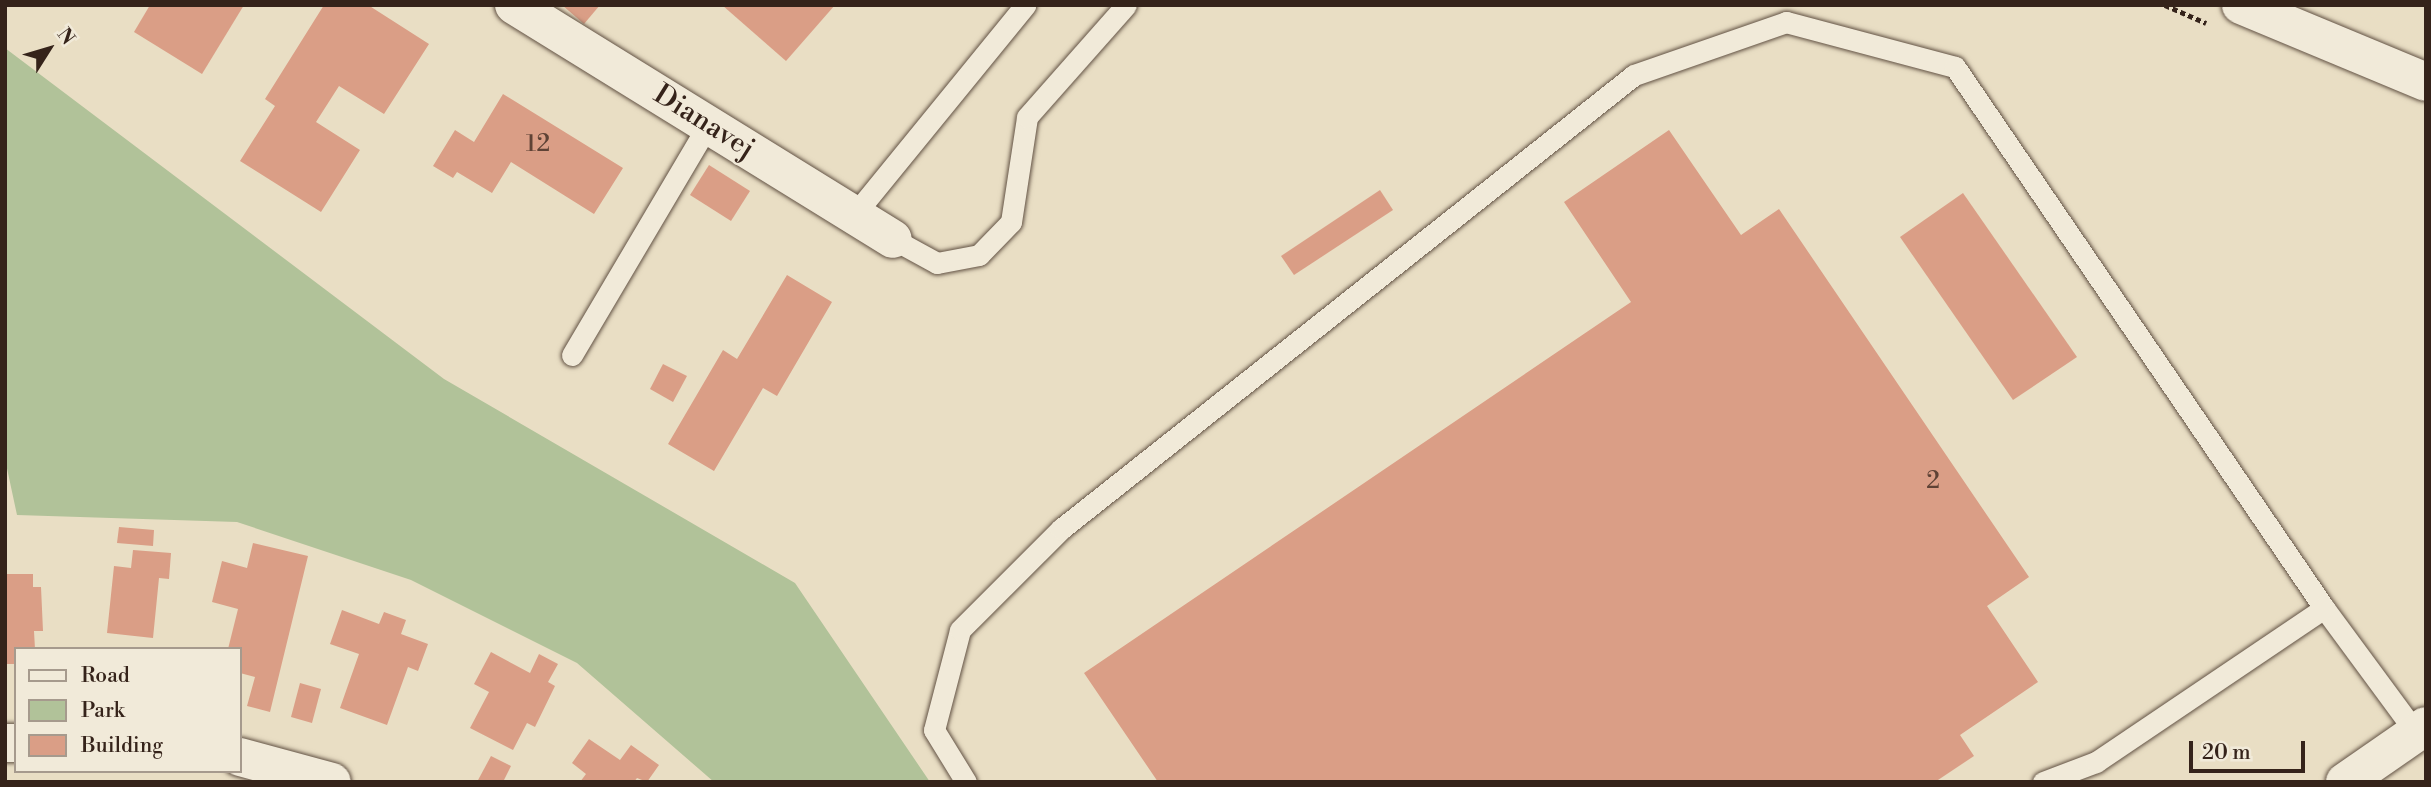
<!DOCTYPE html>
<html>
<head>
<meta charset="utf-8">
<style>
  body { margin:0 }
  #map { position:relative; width:2431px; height:787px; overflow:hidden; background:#e9dec4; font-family:"Libre Bodoni",serif }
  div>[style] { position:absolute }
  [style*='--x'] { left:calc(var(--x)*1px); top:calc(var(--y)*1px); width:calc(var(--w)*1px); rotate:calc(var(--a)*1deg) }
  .green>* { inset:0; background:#b1c299 }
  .building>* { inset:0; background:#da9e86 }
  .path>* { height:4.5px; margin-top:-2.25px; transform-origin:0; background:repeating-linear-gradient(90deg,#35231a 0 5px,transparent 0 8.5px) }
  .roads { filter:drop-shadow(0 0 2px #625244) drop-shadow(0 0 2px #625244) }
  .lane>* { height:21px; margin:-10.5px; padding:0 10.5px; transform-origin:10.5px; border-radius:10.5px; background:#f1ead9 }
  .street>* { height:38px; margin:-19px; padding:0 19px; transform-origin:19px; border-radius:19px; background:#f1ead9 }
  .secondary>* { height:38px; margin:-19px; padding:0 19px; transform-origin:19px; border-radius:19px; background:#f1ead9 }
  span { translate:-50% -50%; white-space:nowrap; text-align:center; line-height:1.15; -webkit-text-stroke:5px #f1ead9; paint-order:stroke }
  .number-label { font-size:24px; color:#5e4235 }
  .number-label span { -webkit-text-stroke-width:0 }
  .street-label { font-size:28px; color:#35231a }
  .frame { position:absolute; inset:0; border:7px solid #35231a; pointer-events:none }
  .legend { position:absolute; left:14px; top:647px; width:228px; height:126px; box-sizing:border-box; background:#f1ead9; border:2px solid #a69a8d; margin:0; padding:9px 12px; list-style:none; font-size:21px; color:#35231a }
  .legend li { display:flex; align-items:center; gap:14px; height:35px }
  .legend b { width:35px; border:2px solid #a69a8d }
  .north { position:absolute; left:14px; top:14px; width:70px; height:70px; -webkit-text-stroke:5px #f1ead9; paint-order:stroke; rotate:53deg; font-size:19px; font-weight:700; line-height:28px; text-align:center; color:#35231a }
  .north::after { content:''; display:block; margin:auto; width:24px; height:32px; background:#35231a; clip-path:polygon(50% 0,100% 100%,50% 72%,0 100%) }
  .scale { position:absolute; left:2189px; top:741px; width:116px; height:32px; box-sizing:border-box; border:4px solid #35231a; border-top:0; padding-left:9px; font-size:21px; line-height:24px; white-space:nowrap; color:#35231a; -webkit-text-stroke:5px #f1ead9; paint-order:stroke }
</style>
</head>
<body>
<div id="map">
  <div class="green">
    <div style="clip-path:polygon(5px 48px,444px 379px,795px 583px,930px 782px,714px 782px,577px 663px,411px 580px,237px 522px,17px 515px,5px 459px)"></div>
  </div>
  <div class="building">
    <div style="clip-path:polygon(150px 5px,244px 5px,202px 74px,134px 32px)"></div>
    <div style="clip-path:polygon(324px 5px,368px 5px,429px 44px,384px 114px,339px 86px,316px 122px,360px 150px,321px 212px,240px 161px,275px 106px,265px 99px)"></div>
    <div style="clip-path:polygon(562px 5px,600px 5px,584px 24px)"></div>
    <div style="clip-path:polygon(722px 5px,835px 5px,786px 61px)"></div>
    <div style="clip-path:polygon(503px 94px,623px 168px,594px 214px,511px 162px,492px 193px,457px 172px,453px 178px,433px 166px,455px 130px,474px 142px)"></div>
    <div style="clip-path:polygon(1669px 130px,1741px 235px,1779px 209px,2029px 577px,1987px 606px,2038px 682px,1960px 735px,1974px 756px,1935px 782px,1158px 782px,1084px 673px,1631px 302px,1564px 202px)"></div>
    <div style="clip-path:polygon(709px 165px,750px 191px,731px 221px,690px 195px)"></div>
    <div style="clip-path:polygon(1380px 190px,1393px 210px,1294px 275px,1281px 256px)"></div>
    <div style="clip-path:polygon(1963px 193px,2077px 357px,2013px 400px,1900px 237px)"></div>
    <div style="clip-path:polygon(787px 275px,832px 302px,777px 396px,763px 388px,714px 471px,668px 444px,723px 350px,737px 359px)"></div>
    <div style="clip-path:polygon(663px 364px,687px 376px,673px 402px,650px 389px)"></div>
    <div style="clip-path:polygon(119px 527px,154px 530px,153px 546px,117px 543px)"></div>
    <div style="clip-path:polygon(253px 543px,308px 556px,270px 712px,247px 706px,255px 677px,240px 673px,240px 649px,228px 649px,238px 609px,212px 602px,222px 561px,247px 568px)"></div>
    <div style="clip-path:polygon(133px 550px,171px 553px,169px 579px,159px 578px,153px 638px,107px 633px,114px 566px,131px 568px)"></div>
    <div style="clip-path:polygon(5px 574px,33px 574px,33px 587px,41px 587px,43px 631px,34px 631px,35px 649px,16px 649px,16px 664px,5px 664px)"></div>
    <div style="clip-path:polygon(342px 610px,379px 624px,384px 612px,406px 620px,401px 634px,428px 644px,418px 671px,408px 667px,387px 725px,340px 708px,359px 654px,330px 644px)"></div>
    <div style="clip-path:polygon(491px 652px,530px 673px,539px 654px,558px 664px,548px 682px,555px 686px,535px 727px,527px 723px,513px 750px,470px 728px,489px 692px,474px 684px)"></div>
    <div style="clip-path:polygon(300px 683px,321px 689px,312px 723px,291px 717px)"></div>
    <div style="clip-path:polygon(589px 739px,620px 760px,631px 745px,659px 765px,647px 782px,637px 778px,634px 782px,580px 782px,586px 774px,572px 763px)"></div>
    <div style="clip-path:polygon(491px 756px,511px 766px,503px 782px,477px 782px)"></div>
  </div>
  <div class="path">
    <div style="--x:2165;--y:5;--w:45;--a:23.7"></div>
  </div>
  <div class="roads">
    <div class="lane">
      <div style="--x:854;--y:215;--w:271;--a:-50.8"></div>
      <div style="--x:893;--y:239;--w:50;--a:28.6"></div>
      <div style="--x:937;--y:263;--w:43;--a:-10.8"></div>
      <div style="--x:979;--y:255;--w:46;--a:-45.9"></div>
      <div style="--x:1011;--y:222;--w:106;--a:-81.3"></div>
      <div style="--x:1027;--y:117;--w:149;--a:-48.5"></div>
      <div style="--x:572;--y:355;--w:267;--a:-59.4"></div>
      <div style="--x:966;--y:782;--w:61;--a:-121.6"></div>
      <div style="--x:934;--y:730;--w:103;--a:-75.4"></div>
      <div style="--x:960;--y:630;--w:143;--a:-45"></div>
      <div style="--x:1061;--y:529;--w:731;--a:-38.39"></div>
      <div style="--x:1634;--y:75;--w:161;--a:-19.2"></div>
      <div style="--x:1786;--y:22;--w:175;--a:14.9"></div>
      <div style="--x:1955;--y:67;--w:655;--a:55.7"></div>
      <div style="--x:2324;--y:608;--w:155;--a:53.6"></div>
      <div style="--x:2043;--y:782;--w:57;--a:-20.7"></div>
      <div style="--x:2096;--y:762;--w:275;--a:-34"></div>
    </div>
    <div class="street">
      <div style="--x:514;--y:5;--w:445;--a:31.7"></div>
      <div style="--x:5;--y:743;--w:11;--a:0"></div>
      <div style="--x:240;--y:757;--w:95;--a:15.2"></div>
      <div style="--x:2345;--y:782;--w:98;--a:-34.7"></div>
    </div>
    <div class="secondary">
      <div style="--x:2241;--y:5;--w:200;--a:22.6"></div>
    </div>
  </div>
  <div class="number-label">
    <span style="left:538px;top:145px">12</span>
    <span style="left:1933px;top:482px">2</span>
  </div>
  <div class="street-label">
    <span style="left:704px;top:122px;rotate:32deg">Dianavej</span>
  </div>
  <div class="frame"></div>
  <ul class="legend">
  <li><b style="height:9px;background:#f1ead9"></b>Road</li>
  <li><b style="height:19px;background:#b1c299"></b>Park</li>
  <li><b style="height:19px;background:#da9e86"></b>Building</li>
  </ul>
  <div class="north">N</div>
  <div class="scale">20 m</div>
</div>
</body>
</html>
